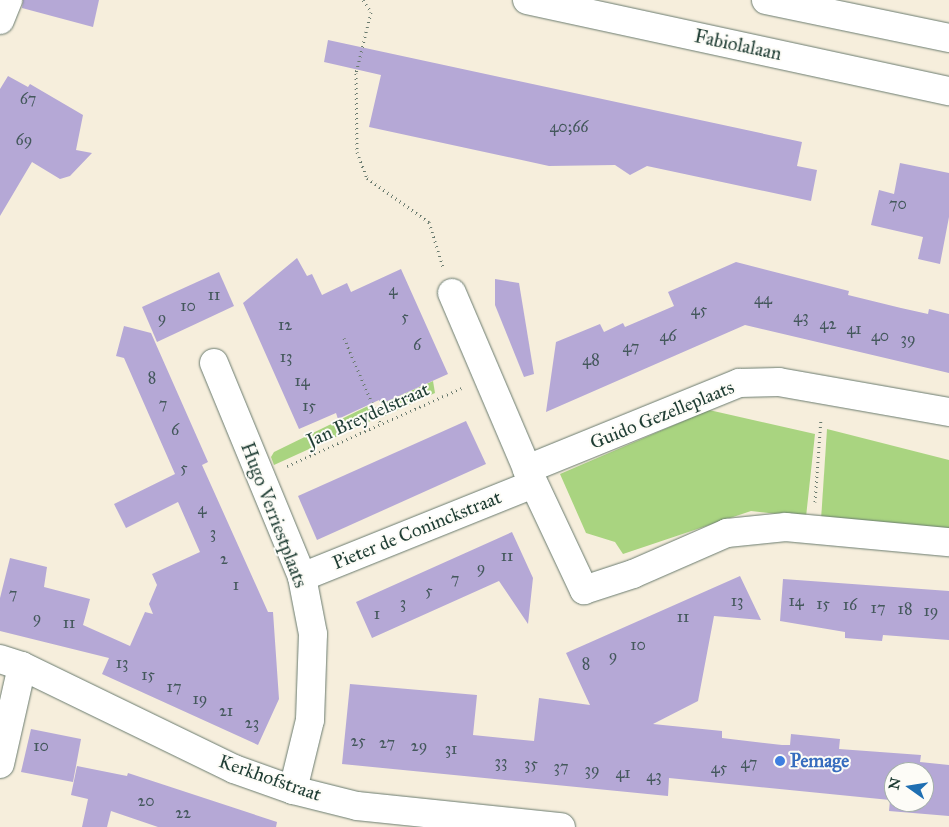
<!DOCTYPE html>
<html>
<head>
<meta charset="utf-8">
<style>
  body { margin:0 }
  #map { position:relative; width:949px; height:827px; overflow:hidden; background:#f6eedc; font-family:"IM FELL Great Primer",serif }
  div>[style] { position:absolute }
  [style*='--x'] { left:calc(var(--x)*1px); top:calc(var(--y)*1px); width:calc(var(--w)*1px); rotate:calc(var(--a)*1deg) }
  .green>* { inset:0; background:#a9d480 }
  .building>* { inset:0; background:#b5a8d6 }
  .path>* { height:3px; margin-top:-1.5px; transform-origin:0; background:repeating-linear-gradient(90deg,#6a7b6f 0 1px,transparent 0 5px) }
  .roads { filter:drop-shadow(0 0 1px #6a7b6f) drop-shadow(0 0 1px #6a7b6f) }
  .minor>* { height:28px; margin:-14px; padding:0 14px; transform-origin:14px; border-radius:14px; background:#fff }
  .major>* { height:28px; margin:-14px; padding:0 14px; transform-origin:14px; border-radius:14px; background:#fff }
  .dots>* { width:14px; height:14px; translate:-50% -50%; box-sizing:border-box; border:2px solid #fdfcf7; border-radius:50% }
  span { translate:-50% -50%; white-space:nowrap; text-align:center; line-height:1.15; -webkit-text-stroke:4px #fdfcf7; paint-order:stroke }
  .number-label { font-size:16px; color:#44585c }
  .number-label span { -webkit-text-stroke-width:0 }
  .street-label { font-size:19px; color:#1f3d34 }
  .shop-label { font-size:19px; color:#366cbe; font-weight:700 }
  .left { translate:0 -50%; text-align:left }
  .north { position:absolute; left:884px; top:762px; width:50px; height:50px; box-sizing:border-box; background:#fdfcf7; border:1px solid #a4b0a9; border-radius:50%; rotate:283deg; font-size:14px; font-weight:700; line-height:20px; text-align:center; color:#1f3d34 }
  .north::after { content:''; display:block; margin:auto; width:18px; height:22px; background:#1f6fb2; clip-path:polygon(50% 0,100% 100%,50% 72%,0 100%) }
</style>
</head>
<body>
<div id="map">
  <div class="green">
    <div style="clip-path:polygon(433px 381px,435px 393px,385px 416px,381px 404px)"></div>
    <div style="clip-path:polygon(370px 405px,375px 419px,274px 465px,271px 457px,274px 452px)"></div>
    <div style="clip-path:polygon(709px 410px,815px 434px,806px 517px,751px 511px,623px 554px,615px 542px,586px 533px,560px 474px)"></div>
    <div style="clip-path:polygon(827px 429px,949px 460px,949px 532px,821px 520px)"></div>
  </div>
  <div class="building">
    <div style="clip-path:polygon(23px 0,99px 0,93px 27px,22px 8px)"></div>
    <div style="clip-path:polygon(328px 40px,802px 142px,797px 166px,817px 170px,811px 201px,647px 166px,630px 175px,615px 165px,549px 166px,369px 127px,381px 75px,324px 62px)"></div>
    <div style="clip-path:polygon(8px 76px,28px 87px,30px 84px,83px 115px,76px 150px,92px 153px,70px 176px,60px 179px,32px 162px,0 216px,0 89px)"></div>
    <div style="clip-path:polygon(900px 163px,949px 173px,949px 217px,940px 264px,918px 259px,923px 237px,871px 225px,879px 190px,894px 194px)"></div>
    <div style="clip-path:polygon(297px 258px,307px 276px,312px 274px,322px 295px,347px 283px,351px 292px,401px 269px,448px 374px,381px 404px,379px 400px,338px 419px,336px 413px,299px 429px,243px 303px)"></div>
    <div style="clip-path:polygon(736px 262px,849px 291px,848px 295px,901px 308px,928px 314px,929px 309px,949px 314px,949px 373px,745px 325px,546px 412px,556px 342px,600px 324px,604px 332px,623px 323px,625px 327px,674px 306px,668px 292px)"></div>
    <div style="clip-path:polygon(219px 272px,234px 306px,157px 342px,142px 307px)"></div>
    <div style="clip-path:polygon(495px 279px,519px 283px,534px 374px,524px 377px,495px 305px)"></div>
    <div style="clip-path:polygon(124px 326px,151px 333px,208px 462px,202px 465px,268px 612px,273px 612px,279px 699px,258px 745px,102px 674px,109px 658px,0 631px,0 598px,10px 558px,47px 567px,44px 587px,90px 599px,83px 625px,130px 646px,145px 612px,153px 614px,149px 604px,157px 585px,152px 574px,200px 552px,178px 502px,126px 528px,114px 504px,175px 474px,124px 358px,116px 356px)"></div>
    <div style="clip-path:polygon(466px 421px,486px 464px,317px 540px,298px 496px)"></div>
    <div style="clip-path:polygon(512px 532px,533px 578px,528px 624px,499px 581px,372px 638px,356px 602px)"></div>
    <div style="clip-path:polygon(evenodd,740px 576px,761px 620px,714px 616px,698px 701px,653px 724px,722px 731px,722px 738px,782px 745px,790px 745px,791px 734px,840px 739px,839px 749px,921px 755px,920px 762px,949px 765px,949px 816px,889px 811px,890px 800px,669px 778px,668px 796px,342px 764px,350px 684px,477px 695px,473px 735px,534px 741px,539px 698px,590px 705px,566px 653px,740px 576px,894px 772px,924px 772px,924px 802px,894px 802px,894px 772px)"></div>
    <div style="clip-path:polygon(783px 579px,949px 591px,949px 640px,883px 635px,882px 641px,845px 638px,845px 632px,780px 621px)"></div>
    <div style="clip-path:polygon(31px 729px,81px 739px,73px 782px,21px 772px)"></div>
    <div style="clip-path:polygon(77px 766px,127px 776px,128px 773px,277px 822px,276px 827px,158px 827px,111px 811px,107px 827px,82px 827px,88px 799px,71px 795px)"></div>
  </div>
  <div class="path">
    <div style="--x:363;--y:0;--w:14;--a:56"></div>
    <div style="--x:371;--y:12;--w:63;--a:103.8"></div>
    <div style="--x:356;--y:73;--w:79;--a:89.3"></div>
    <div style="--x:357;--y:152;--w:28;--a:69"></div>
    <div style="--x:367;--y:178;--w:76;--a:35.4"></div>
    <div style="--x:429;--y:222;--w:47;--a:72.7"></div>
    <div style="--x:344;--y:338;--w:94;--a:66.7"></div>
    <div style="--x:287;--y:466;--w:191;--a:-24.1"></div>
    <div style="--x:815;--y:502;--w:84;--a:-85.9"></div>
  </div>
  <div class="roads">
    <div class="minor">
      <div style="--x:0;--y:20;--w:22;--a:-68"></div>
      <div style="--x:452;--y:293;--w:191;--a:66.9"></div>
      <div style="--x:214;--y:363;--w:231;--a:67.6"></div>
      <div style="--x:302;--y:577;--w:58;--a:79.1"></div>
      <div style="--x:313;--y:634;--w:86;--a:92"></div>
      <div style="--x:310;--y:720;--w:72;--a:103.7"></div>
      <div style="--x:949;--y:412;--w:173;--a:-170"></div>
      <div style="--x:779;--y:382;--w:40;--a:178.6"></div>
      <div style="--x:739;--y:383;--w:229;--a:157.9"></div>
      <div style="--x:527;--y:469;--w:134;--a:64.8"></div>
      <div style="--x:584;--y:590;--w:52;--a:-18.1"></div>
      <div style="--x:633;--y:574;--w:103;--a:-23.6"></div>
      <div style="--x:727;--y:533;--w:59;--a:-5.8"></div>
      <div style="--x:786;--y:527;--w:164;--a:5.3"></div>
      <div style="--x:302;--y:577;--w:249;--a:-21.9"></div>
      <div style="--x:0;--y:659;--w:23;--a:18"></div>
      <div style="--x:22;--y:666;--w:236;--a:25.9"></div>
      <div style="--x:234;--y:769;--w:63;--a:19.6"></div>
      <div style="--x:293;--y:790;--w:66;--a:14"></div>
      <div style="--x:357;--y:806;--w:205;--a:5.9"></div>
      <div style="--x:0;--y:764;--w:100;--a:-77.3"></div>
    </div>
    <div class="major">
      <div style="--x:527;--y:0;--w:432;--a:12.2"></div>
      <div style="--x:766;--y:0;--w:187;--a:11.7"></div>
    </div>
  </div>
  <div class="dots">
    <div style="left:780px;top:761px;background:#3f7fe0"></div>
  </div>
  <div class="number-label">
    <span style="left:28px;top:99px">67</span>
    <span style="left:569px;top:127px">40;66</span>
    <span style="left:24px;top:140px">69</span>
    <span style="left:898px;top:204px">70</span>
    <span style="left:393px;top:290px">4</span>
    <span style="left:214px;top:295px">11</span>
    <span style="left:763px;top:299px">44</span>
    <span style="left:188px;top:306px">10</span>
    <span style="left:699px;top:310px">45</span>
    <span style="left:405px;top:317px">5</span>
    <span style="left:801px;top:317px">43</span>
    <span style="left:162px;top:318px">9</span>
    <span style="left:828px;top:324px">42</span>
    <span style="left:285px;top:325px">12</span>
    <span style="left:854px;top:329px">41</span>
    <span style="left:668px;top:336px">46</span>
    <span style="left:880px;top:336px">40</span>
    <span style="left:908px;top:339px">39</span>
    <span style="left:417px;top:345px">6</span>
    <span style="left:631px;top:347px">47</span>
    <span style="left:286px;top:357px">13</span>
    <span style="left:591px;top:360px">48</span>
    <span style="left:152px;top:378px">8</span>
    <span style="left:302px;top:381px">14</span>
    <span style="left:163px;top:404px">7</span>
    <span style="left:309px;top:406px">15</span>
    <span style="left:175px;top:430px">6</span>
    <span style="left:184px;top:468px">5</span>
    <span style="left:202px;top:509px">4</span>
    <span style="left:213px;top:533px">3</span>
    <span style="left:507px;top:556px">11</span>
    <span style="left:224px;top:559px">2</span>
    <span style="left:481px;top:568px">9</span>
    <span style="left:455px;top:579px">7</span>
    <span style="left:236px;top:585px">1</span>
    <span style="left:429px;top:591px">5</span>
    <span style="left:13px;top:594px">7</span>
    <span style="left:737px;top:601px">13</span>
    <span style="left:796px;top:601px">14</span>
    <span style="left:403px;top:603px">3</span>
    <span style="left:823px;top:604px">15</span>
    <span style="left:850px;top:605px">16</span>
    <span style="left:878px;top:608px">17</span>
    <span style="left:905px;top:609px">18</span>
    <span style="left:931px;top:611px">19</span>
    <span style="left:377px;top:614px">1</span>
    <span style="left:683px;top:617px">11</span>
    <span style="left:37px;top:618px">9</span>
    <span style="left:69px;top:623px">11</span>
    <span style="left:638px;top:645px">10</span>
    <span style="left:613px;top:656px">9</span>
    <span style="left:122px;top:663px">13</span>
    <span style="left:586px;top:664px">8</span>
    <span style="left:148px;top:675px">15</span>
    <span style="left:174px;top:687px">17</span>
    <span style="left:200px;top:699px">19</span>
    <span style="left:226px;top:711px">21</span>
    <span style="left:252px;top:723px">23</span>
    <span style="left:358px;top:741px">25</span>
    <span style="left:387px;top:743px">27</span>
    <span style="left:41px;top:746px">10</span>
    <span style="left:419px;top:746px">29</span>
    <span style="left:451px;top:749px">31</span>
    <span style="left:501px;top:762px">33</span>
    <span style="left:749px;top:763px">47</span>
    <span style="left:531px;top:764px">35</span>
    <span style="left:561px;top:767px">37</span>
    <span style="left:719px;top:768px">45</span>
    <span style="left:592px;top:770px">39</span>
    <span style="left:623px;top:773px">41</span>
    <span style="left:654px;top:776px">43</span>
    <span style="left:146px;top:801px">20</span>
    <span style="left:183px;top:813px">22</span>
  </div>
  <div class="street-label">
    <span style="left:738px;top:45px;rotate:12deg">Fabiolalaan</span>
    <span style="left:368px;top:415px;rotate:-24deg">Jan Breydelstraat</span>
    <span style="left:662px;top:415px;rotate:-22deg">Guido Gezelleplaats</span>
    <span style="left:274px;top:515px;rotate:69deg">Hugo Verriestplaats</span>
    <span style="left:417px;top:530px;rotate:-22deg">Pieter de Coninckstraat</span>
    <span style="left:270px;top:778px;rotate:19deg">Kerkhofstraat</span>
  </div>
  <div class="shop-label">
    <span class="left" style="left:790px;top:761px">Pemage</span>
  </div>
  <div class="north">N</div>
</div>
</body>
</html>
